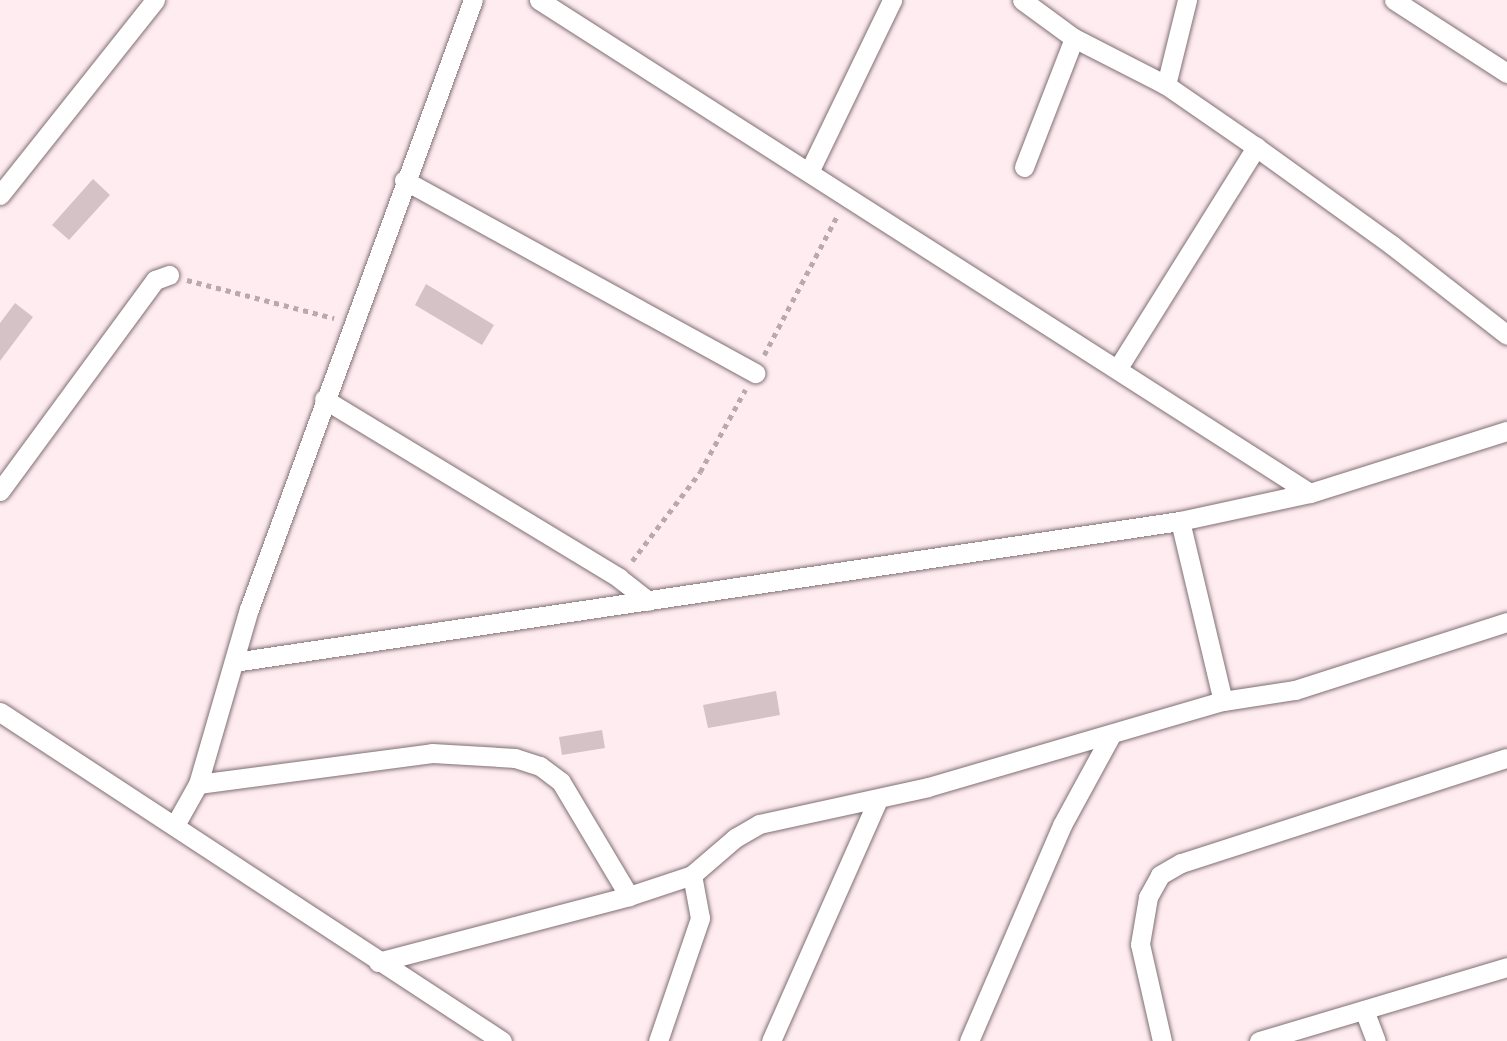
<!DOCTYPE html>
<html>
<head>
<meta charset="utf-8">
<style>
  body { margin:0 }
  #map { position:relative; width:1507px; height:1041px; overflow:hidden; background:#ffecf1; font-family:"Titillium Web",sans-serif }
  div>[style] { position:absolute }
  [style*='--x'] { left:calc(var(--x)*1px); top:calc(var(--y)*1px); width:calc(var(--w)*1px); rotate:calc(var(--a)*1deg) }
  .building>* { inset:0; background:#d4c2c6 }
  .path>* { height:4.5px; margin-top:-2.25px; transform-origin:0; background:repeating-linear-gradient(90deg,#b8a9ad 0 5px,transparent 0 10px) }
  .roads { filter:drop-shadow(0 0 2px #7f6f73) drop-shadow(0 0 2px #7f6f73) }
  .street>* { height:19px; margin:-9.5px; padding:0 9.5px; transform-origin:9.5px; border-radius:9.5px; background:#fff }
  span { translate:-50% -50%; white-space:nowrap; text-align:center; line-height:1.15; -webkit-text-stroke:6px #fff; paint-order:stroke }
</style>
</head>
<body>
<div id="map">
  <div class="building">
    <div style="clip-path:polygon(93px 179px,110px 195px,69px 240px,52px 225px)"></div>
    <div style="clip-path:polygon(426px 284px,494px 325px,482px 345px,415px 305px)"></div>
    <div style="clip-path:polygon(15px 303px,33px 317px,0 361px,0 323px)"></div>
    <div style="clip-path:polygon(776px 691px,780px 715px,708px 728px,703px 705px)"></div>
    <div style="clip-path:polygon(602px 730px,605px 748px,562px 755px,559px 737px)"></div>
  </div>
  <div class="path">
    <div style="--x:187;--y:280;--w:152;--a:14.5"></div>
    <div style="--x:764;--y:355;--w:159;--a:-62.3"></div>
    <div style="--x:632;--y:561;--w:112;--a:-52.6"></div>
    <div style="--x:700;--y:472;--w:94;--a:-61.2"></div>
  </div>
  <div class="roads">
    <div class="street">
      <div style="--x:539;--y:0;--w:915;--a:32.6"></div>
      <div style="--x:1022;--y:0;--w:64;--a:36.2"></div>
      <div style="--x:1074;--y:38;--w:103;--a:27.1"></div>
      <div style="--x:1166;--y:85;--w:109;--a:34.6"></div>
      <div style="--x:1256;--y:147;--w:168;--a:35.8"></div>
      <div style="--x:1392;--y:245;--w:146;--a:38"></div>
      <div style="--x:1394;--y:0;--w:135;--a:32.9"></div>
      <div style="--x:1166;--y:85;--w:88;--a:-76.1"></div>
      <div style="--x:1024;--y:167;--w:138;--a:-68.8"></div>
      <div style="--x:809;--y:172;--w:191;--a:-64.2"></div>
      <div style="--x:404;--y:180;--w:401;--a:28.8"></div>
      <div style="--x:0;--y:195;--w:249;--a:-51.5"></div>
      <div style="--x:1118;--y:368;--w:261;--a:-58"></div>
      <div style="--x:324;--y:399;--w:345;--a:31.2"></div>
      <div style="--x:619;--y:578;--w:37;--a:38"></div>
      <div style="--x:0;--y:491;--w:262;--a:-53.7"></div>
      <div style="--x:155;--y:280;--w:15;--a:-20"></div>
      <div style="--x:1180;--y:521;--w:185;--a:76.6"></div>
      <div style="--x:234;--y:662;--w:956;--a:-8.48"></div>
      <div style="--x:1180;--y:521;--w:133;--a:-12.2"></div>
      <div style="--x:1310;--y:493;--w:207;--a:-17.5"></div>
      <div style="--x:0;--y:712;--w:600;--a:33.24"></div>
      <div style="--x:198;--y:784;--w:236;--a:-7.5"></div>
      <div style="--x:432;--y:753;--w:83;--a:3.4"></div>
      <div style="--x:515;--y:758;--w:26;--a:18"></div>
      <div style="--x:540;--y:766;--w:26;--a:37"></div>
      <div style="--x:561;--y:782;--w:133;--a:59.2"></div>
      <div style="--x:175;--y:825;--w:47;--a:-60.7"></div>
      <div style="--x:198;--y:784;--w:182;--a:-73.8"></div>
      <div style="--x:249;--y:609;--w:649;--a:-69.81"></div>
      <div style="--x:378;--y:962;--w:260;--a:-14.7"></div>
      <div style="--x:629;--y:896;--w:66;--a:-18.4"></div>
      <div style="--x:692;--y:875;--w:57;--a:-40.7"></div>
      <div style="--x:735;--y:838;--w:28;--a:-30"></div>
      <div style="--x:759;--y:824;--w:173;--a:-12.3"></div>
      <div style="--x:928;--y:787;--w:307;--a:-16.3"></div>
      <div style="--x:1223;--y:701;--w:73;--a:-8.7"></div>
      <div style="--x:1295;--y:690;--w:223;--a:-17.8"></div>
      <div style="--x:1364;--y:1010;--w:33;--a:69"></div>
      <div style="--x:658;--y:1041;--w:130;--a:-71.1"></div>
      <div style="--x:700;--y:918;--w:44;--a:-100.5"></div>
      <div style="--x:771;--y:1041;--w:265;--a:-66.1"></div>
      <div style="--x:969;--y:1041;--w:235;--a:-66.7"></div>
      <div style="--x:1062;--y:825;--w:100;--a:-61.4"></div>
      <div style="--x:1162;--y:1041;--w:99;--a:-102.8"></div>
      <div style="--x:1140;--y:944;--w:48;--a:-80.3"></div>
      <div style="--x:1148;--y:897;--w:25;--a:-61"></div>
      <div style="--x:1160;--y:875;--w:24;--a:-30"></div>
      <div style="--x:1181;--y:863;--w:342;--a:-17.9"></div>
      <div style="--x:1259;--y:1041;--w:259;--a:-16.6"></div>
    </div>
  </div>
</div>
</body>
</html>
